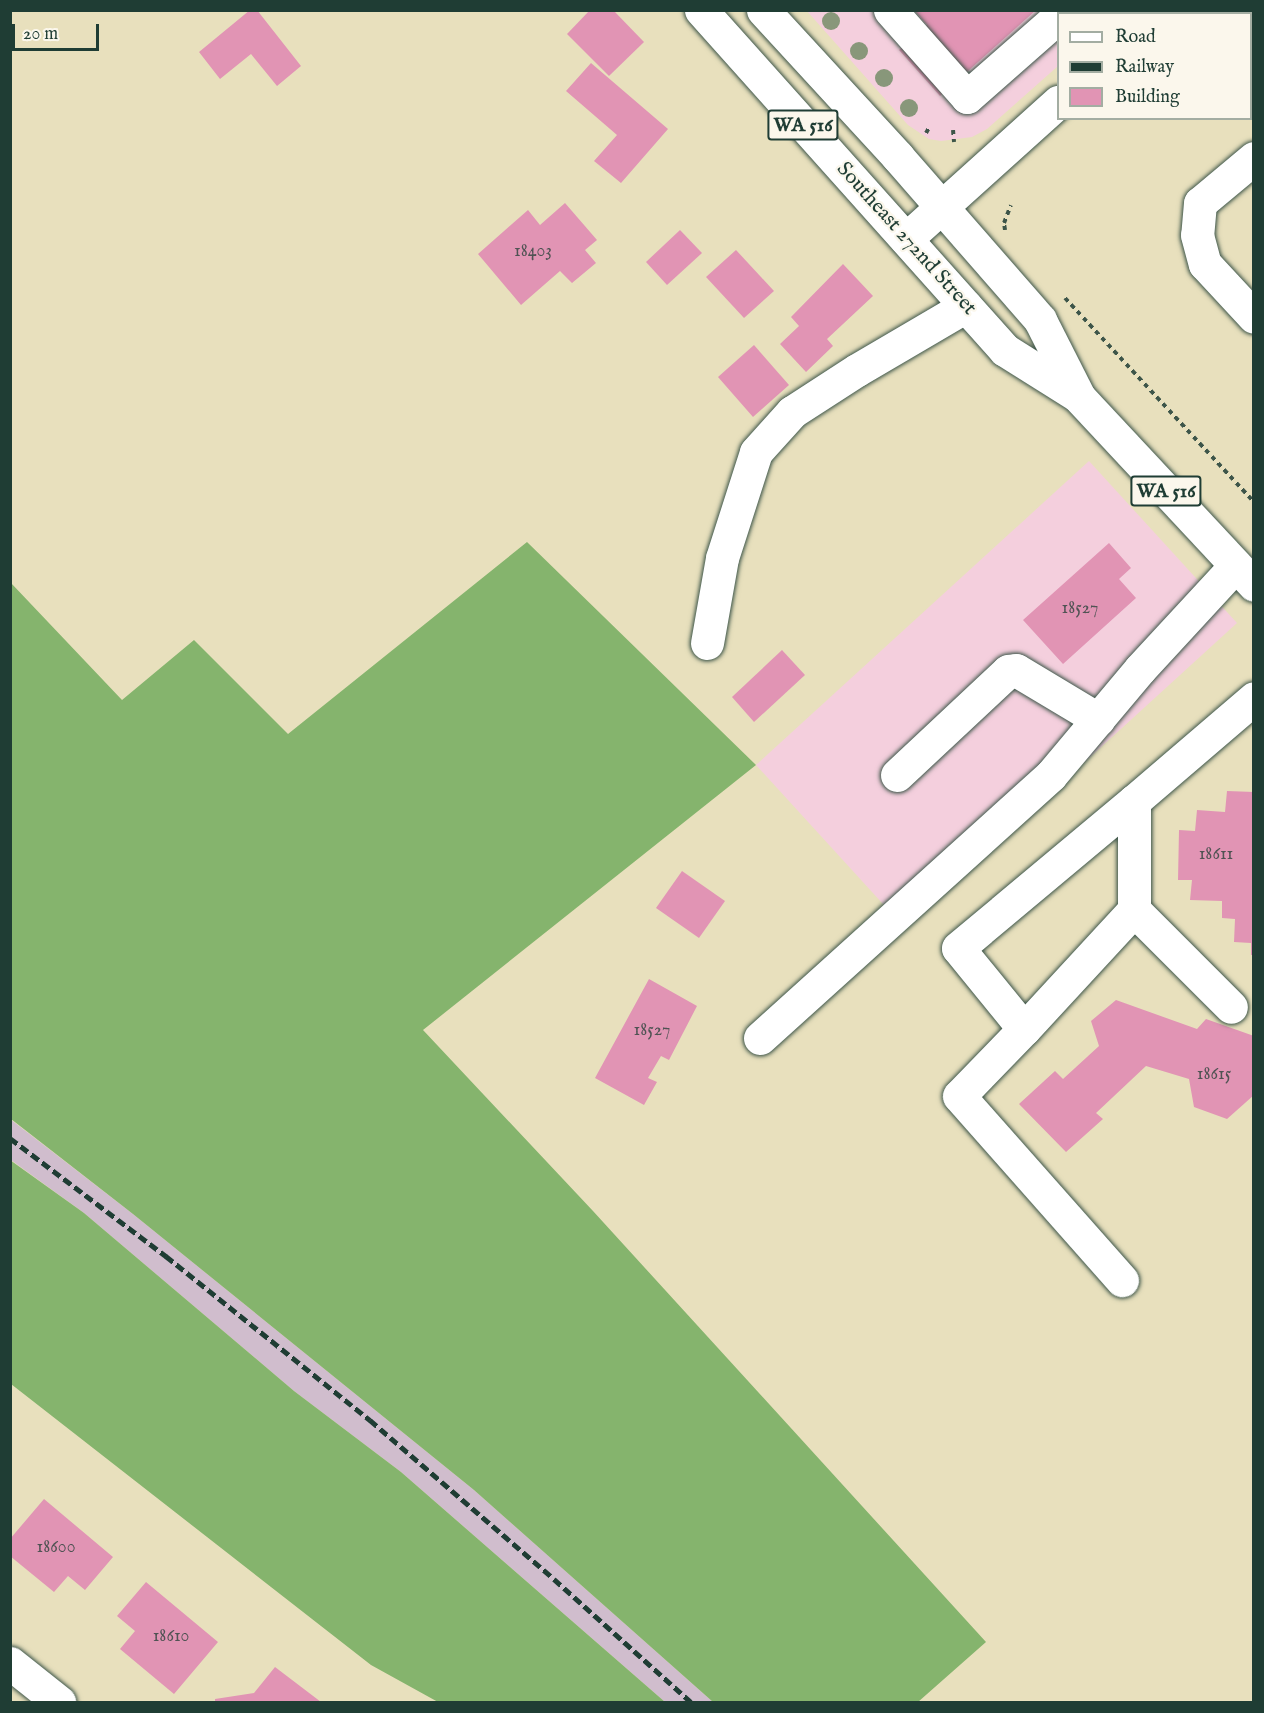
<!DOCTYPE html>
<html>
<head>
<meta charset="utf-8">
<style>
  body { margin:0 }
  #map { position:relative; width:1264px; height:1713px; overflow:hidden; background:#e8e0bd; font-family:"IM FELL English",serif }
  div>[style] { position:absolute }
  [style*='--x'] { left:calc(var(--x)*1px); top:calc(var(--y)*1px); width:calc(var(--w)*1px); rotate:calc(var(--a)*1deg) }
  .built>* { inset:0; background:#f4cfdd }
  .industrial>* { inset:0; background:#d0bdcd }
  .forest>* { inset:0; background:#85b46d }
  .building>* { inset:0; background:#e194b4 }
  .path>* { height:4px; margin-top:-2px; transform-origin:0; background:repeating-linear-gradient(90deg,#3d5549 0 4.5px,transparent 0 9px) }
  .roads { filter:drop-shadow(0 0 2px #3d5549) drop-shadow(0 0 2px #3d5549) }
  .minor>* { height:33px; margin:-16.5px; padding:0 16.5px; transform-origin:16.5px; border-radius:16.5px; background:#fff }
  .major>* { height:33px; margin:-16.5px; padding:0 16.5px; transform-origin:16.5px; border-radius:16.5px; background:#fff }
  .rail>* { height:4.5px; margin-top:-2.25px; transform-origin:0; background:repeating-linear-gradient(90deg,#1f3d34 0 9px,transparent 0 13.5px) }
  .trees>* { width:18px; height:18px; margin:-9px; border-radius:50%; background:#88977a }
  span { translate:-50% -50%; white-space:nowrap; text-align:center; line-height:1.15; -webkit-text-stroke:4.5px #fbf7ec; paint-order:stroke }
  .number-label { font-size:18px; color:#505354 }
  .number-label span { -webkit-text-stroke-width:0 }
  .shield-label span { padding:2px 4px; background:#fbf7ec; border:2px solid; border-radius:4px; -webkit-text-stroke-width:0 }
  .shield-label { font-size:20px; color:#1f3d34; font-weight:700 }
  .street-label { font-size:21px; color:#1f3d34 }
  .frame { position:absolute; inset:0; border:12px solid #1f3d34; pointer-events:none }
  .legend { position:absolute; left:1057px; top:12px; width:195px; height:108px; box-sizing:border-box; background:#fbf7ec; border:2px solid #a3ada2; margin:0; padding:8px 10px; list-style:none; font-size:18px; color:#1f3d34 }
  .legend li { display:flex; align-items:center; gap:12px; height:30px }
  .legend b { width:30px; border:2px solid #a3ada2 }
  .scale { position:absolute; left:12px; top:24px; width:87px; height:27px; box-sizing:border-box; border:3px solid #1f3d34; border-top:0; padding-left:8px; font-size:18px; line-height:21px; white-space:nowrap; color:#1f3d34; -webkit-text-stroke:4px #fbf7ec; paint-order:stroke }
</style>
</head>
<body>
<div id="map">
  <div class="built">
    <div style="clip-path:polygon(807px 11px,1122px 11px,1118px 14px,1058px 14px,1058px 66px,987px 129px,972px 137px,941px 141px,929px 139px,908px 125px)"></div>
    <div style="clip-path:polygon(1089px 461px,1237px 623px,904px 927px,756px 765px)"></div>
  </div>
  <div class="industrial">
    <div style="clip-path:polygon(10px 1119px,133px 1214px,474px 1490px,713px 1702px,665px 1702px,401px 1472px,294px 1391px,84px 1213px,11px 1160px)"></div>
  </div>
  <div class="forest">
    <div style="clip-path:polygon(527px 542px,756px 765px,423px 1030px,593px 1211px,986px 1642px,918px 1702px,713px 1702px,474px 1490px,133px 1214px,11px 1119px,11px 583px,122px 700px,194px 640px,288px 734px)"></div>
    <div style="clip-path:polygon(10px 1160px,84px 1213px,294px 1391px,401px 1472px,665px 1702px,438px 1702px,371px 1665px,11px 1384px)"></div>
  </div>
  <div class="building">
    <div style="clip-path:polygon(250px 10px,257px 10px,301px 66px,277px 86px,251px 54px,220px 79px,199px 52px)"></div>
    <div style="clip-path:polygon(590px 10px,613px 10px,644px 42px,609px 76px,567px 34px)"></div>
    <div style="clip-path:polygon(914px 10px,1036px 10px,940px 96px,899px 50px,927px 25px)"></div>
    <div style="clip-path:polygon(591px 63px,668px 129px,621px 183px,594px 161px,617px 135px,566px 91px)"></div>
    <div style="clip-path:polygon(565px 203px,597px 240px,585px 250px,596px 263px,572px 283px,560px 271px,521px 305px,478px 254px,528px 210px,540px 225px)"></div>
    <div style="clip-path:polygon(680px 230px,702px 253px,667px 285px,646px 262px)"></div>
    <div style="clip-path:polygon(736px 250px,774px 291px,744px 318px,706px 277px)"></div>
    <div style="clip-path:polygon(843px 264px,873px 296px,827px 339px,833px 346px,806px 372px,780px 344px,799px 326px,791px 317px)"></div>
    <div style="clip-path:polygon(754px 345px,789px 385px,753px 417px,718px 377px)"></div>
    <div style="clip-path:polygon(1109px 543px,1131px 568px,1119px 579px,1136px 598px,1063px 664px,1023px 620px)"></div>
    <div style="clip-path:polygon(782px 650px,805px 675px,754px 722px,732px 697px)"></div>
    <div style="clip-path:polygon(1227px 791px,1254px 792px,1254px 955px,1251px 955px,1251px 943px,1234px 942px,1235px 919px,1222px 918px,1222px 901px,1190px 900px,1192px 880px,1178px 880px,1179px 830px,1195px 831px,1197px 810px,1225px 812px)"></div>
    <div style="clip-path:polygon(682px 871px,725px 901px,699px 938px,656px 908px)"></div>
    <div style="clip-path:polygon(649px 979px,697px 1006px,669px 1060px,661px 1056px,648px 1078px,657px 1082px,644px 1105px,595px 1078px)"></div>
    <div style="clip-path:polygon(1116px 1000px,1197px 1029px,1206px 1019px,1254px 1036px,1254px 1095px,1227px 1119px,1194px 1107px,1189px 1079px,1146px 1066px,1096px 1113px,1103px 1119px,1066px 1152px,1019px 1104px,1055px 1071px,1063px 1079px,1099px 1046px,1091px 1021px)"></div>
    <div style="clip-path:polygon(44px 1499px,113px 1557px,85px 1590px,68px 1576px,54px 1592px,10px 1556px,10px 1539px)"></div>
    <div style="clip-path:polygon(146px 1582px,218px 1642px,174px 1694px,120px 1649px,135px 1631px,117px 1616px)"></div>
    <div style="clip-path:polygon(275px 1667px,321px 1702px,215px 1702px,215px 1699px,254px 1693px)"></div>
  </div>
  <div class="path">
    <div style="--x:953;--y:130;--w:12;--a:85"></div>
    <div style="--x:926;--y:133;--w:8;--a:-60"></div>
    <div style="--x:1005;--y:230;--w:7;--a:-98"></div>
    <div style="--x:1004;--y:223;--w:19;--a:-69"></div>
    <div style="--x:1065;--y:298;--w:278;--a:47.2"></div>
  </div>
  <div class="roads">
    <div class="minor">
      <div style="--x:890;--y:10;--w:116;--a:48.5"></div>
      <div style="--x:967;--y:97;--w:121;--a:-41.3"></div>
      <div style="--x:1200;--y:10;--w:5;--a:53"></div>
      <div style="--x:1156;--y:14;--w:6;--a:-45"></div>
      <div style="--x:1250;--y:69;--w:6;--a:45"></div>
      <div style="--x:1254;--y:158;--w:70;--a:140.2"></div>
      <div style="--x:1200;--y:203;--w:32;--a:95"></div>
      <div style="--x:1197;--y:235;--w:30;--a:75"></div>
      <div style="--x:1205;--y:264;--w:72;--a:47.2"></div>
      <div style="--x:906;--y:239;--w:205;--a:-42"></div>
      <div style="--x:707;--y:643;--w:86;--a:-80"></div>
      <div style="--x:722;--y:558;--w:111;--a:-72.2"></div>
      <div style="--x:756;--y:452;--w:54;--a:-48"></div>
      <div style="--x:792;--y:412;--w:77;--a:-32.9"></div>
      <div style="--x:857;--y:370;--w:126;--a:-30.4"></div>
      <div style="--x:897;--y:775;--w:152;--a:-43.1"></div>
      <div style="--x:1008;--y:671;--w:8;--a:-7"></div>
      <div style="--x:1016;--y:670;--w:96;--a:30.9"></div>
      <div style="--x:1134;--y:801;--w:109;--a:90"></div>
      <div style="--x:1134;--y:910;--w:162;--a:132.7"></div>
      <div style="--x:1024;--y:1029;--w:104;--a:-129.2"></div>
      <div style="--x:958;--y:948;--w:229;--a:-39.9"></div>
      <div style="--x:1134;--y:801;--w:158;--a:-40.6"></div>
      <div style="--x:1134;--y:910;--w:137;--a:45"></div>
      <div style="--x:1024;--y:1029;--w:93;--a:134.1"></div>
      <div style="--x:959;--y:1096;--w:246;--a:48.5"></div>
      <div style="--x:760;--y:1038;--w:392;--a:-42.1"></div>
      <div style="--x:1051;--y:775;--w:138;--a:-50"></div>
      <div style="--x:1140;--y:669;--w:140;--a:-47.3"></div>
      <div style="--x:10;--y:1663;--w:63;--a:38.5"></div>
    </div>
    <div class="major">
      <div style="--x:701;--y:10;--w:456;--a:48.2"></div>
      <div style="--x:1005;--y:350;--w:86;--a:32.2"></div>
      <div style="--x:1078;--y:396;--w:258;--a:47"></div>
      <div style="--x:763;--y:10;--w:200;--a:47.4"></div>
      <div style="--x:898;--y:157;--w:216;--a:48.9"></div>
      <div style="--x:1040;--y:320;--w:84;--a:63.1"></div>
    </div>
  </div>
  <div class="rail">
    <div style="--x:10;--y:1138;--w:196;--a:37.1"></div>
    <div style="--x:166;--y:1256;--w:262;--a:38.8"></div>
    <div style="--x:370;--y:1420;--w:243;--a:40.8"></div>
    <div style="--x:554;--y:1579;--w:184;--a:41.9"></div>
  </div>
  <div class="trees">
    <div style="left:831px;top:21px"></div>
    <div style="left:859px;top:51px"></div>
    <div style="left:884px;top:78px"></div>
    <div style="left:909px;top:108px"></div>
  </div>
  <div class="number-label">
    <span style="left:533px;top:252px">18403</span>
    <span style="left:1080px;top:609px">18527</span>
    <span style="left:1216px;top:855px">18611</span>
    <span style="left:652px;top:1031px">18527</span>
    <span style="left:1214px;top:1075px">18615</span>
    <span style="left:56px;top:1548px">18600</span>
    <span style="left:171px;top:1637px">18610</span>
  </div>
  <div class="shield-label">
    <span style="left:803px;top:125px">WA 516</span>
    <span style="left:1166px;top:491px">WA 516</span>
  </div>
  <div class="street-label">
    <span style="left:906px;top:239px;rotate:48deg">Southeast 272nd Street</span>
  </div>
  <div class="frame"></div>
  <ul class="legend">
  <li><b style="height:8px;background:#fff"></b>Road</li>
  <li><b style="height:8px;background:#1f3d34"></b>Railway</li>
  <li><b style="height:16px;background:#e194b4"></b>Building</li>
  </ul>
  <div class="scale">20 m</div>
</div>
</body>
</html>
